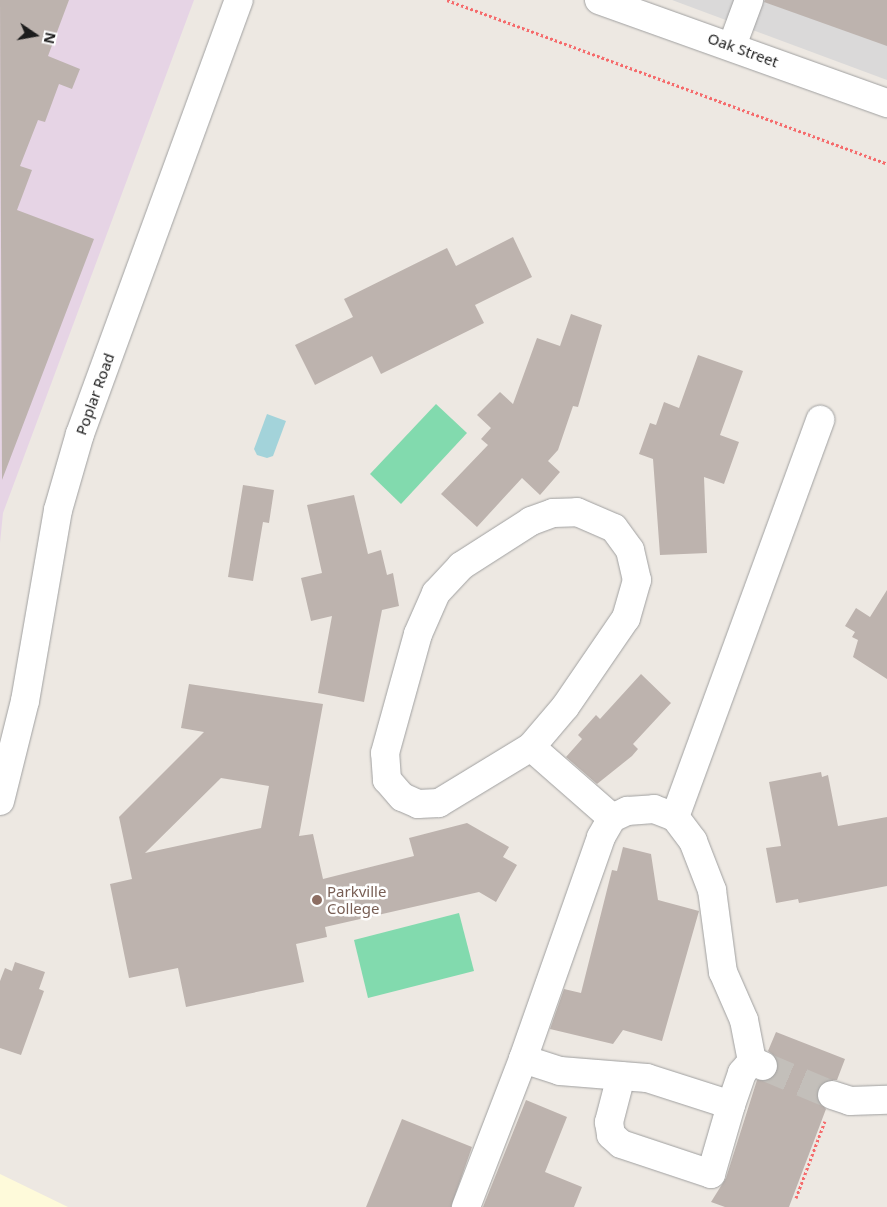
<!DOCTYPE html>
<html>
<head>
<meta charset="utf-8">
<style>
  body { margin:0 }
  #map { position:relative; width:887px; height:1207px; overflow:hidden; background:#ede8e2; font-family:"Noto Sans",sans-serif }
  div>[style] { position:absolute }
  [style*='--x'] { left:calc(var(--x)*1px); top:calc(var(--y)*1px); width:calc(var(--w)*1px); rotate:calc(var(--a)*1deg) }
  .residential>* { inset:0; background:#dad9d9 }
  .industrial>* { inset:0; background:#e6d4e5 }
  .education>* { inset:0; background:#fefada }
  .pitch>* { inset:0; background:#82daae }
  .water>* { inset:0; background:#a3d3da }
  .building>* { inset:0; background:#bdb3ae }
  .minor-tunnel>* { height:28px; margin-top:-14px; transform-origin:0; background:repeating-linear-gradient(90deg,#c3bfba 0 28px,transparent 0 42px) }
  .path>* { height:3px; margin-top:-1.5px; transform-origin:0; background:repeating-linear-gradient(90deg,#f56b6c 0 2.5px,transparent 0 5px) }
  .roads { filter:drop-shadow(0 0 1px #a0a0a0) drop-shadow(0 0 1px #a0a0a0) }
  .minor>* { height:28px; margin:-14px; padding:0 14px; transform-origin:14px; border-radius:14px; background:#fff }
  .dots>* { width:14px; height:14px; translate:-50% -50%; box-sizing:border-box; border:2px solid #fff; border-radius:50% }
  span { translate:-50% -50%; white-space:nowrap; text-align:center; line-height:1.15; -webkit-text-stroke:5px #fff; paint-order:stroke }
  .street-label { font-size:15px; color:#1c1c1c }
  .education-label { font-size:15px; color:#785e54 }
  .left { translate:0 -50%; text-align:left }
  .north { position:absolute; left:10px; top:10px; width:50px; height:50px; -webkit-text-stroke:4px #fff; paint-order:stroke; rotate:102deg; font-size:14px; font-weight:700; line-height:20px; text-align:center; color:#1c1c1c }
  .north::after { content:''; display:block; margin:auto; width:18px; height:22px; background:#1c1c1c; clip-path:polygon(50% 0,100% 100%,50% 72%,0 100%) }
</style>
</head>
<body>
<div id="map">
  <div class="residential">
    <div style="clip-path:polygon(672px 0,887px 0,887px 80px)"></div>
  </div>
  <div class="industrial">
    <div style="clip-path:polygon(0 0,194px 0,3px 513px,0 543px)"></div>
  </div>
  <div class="education">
    <div style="clip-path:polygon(0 1174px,68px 1207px,0 1207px)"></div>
  </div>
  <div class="pitch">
    <div style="clip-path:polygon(436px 404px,467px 433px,401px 504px,370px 474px)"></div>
    <div style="clip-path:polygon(459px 913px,474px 971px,368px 998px,354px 940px)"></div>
  </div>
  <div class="water">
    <div style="clip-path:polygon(267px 414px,286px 421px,273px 456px,267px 458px,257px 455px,254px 449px)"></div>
  </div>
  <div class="building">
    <div style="clip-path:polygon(0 0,69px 0,48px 56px,80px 69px,72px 89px,59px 84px,45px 122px,38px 120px,20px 166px,32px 170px,17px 210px,94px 239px,2px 480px)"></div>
    <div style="clip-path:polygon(765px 0,887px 0,887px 46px,764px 2px)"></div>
    <div style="clip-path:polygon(513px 237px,532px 277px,475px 305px,484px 323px,381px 374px,372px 356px,315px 385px,295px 345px,353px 317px,344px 299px,447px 248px,456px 266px)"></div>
    <div style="clip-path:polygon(571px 314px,602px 325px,578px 407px,573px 406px,558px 450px,548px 461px,560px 472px,540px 495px,522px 478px,477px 527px,441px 494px,488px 445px,481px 439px,491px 428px,477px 415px,500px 392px,513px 404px,537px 338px,560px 346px)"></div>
    <div style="clip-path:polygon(698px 355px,743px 371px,720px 435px,739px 442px,724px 484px,704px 477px,707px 553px,660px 555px,653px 459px,639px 454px,650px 423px,656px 425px,664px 402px,679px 408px)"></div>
    <div style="clip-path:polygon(243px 485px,274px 490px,269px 523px,263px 522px,253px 581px,228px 577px)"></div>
    <div style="clip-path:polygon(354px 495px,368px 554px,381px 550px,387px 575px,393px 573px,399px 606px,382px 610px,364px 702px,318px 693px,332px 616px,311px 621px,301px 578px,322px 573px,307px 505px)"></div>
    <div style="clip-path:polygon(887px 590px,887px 679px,853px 657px,858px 640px,852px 637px,855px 632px,845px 626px,856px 608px,870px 617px)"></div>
    <div style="clip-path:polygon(641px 674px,671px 703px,633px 744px,638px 749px,632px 756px,597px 784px,566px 757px,582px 739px,578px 735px,596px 715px,600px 719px)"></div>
    <div style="clip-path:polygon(evenodd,189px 684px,323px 704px,299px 836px,313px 834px,323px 879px,414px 856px,409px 838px,467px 823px,509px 847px,503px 857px,517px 865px,496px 902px,479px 892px,325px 927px,327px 937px,296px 944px,304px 982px,186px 1007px,178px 968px,129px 978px,110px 884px,132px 879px,119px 817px,204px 732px,181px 728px,189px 684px,221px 778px,269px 786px,261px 828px,145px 853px,221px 778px)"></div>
    <div style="clip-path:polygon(821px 772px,822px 777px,828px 775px,838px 826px,887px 817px,887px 886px,799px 903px,798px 899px,776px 903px,766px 848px,781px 846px,769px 782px)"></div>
    <div style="clip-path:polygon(623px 847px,651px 854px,658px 900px,699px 911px,662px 1041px,623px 1030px,613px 1044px,550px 1029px,564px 989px,581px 993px,612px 870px,617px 871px)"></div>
    <div style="clip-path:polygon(15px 962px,45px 972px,39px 989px,44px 991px,21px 1055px,0 1048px,0 981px,5px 968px,12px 971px)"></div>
    <div style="clip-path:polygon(776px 1032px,845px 1059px,837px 1080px,828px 1080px,817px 1090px,817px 1099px,826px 1109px,789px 1207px,725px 1207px,711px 1202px,726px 1178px,757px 1080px,772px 1079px,777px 1072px,776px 1057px,768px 1051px)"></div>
    <div style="clip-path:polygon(526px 1100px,567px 1117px,545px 1172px,582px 1187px,574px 1207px,483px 1207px)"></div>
    <div style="clip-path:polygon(402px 1119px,472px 1147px,451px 1207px,366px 1207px)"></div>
  </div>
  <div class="minor-tunnel">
    <div style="--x:763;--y:1066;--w:75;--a:22.8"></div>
  </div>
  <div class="path">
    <div style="--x:447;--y:0;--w:470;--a:20.4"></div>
    <div style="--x:796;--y:1198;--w:82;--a:-69.4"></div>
  </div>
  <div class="roads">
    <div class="minor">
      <div style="--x:599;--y:0;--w:306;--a:19.7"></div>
      <div style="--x:732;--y:46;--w:49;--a:-69.7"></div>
      <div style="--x:577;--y:512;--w:40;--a:23.4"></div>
      <div style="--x:614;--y:528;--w:27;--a:54"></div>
      <div style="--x:630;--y:550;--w:31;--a:77"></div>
      <div style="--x:637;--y:580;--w:40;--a:106"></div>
      <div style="--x:626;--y:618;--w:108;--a:124.4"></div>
      <div style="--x:565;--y:707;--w:52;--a:130.4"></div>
      <div style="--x:531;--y:747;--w:108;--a:148.7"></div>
      <div style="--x:439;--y:803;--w:21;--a:177"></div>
      <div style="--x:418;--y:804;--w:17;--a:-156"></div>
      <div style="--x:402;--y:797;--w:23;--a:-131"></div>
      <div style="--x:387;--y:780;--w:27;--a:-94"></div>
      <div style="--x:385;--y:753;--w:123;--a:-74.5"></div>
      <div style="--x:418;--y:634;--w:45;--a:-66.3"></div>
      <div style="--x:436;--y:593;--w:37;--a:-47"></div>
      <div style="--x:461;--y:566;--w:83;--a:-32.7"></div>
      <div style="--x:531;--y:521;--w:23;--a:-20"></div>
      <div style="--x:553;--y:513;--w:24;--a:-2"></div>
      <div style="--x:531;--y:747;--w:108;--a:41.2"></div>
      <div style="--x:0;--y:801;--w:103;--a:-76"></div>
      <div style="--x:25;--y:701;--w:194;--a:-80.2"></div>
      <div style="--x:58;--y:510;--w:79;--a:-73.9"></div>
      <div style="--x:80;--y:434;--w:462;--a:-69.9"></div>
      <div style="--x:675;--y:817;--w:423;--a:-69.9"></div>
      <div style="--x:523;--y:1059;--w:39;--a:18"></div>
      <div style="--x:560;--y:1071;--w:87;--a:4.6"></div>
      <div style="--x:647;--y:1078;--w:88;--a:17.8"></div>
      <div style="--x:731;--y:1105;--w:34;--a:-71"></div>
      <div style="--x:742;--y:1073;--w:16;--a:-50"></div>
      <div style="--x:621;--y:1076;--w:48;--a:104.6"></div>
      <div style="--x:609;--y:1122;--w:13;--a:81"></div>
      <div style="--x:611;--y:1135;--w:13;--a:42"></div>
      <div style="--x:621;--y:1144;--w:95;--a:18.4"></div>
      <div style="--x:711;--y:1174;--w:72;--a:-73.8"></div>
      <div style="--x:832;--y:1095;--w:19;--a:18"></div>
      <div style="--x:850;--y:1101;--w:37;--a:-2"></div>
      <div style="--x:466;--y:1207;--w:159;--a:-68.9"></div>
      <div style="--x:523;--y:1059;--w:235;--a:-70.6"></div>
      <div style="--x:601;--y:837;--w:22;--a:-60"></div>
      <div style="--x:612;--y:818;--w:17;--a:-25"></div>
      <div style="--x:627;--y:811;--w:27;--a:-4"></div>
      <div style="--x:654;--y:809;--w:22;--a:21"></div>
      <div style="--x:675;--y:817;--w:30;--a:53"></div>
      <div style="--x:693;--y:841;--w:53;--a:68.8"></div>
      <div style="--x:712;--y:890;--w:83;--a:82.4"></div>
      <div style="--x:723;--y:972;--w:52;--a:66.4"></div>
      <div style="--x:744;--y:1020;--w:42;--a:79"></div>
      <div style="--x:752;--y:1061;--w:12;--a:24"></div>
    </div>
  </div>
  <div class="dots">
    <div style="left:317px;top:900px;background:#8d6e63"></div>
  </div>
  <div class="street-label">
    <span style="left:743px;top:50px;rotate:20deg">Oak Street</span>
    <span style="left:95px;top:394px;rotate:-70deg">Poplar Road</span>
  </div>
  <div class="education-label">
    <span class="left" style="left:327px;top:900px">Parkville<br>College</span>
  </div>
  <div class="north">N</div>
</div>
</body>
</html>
